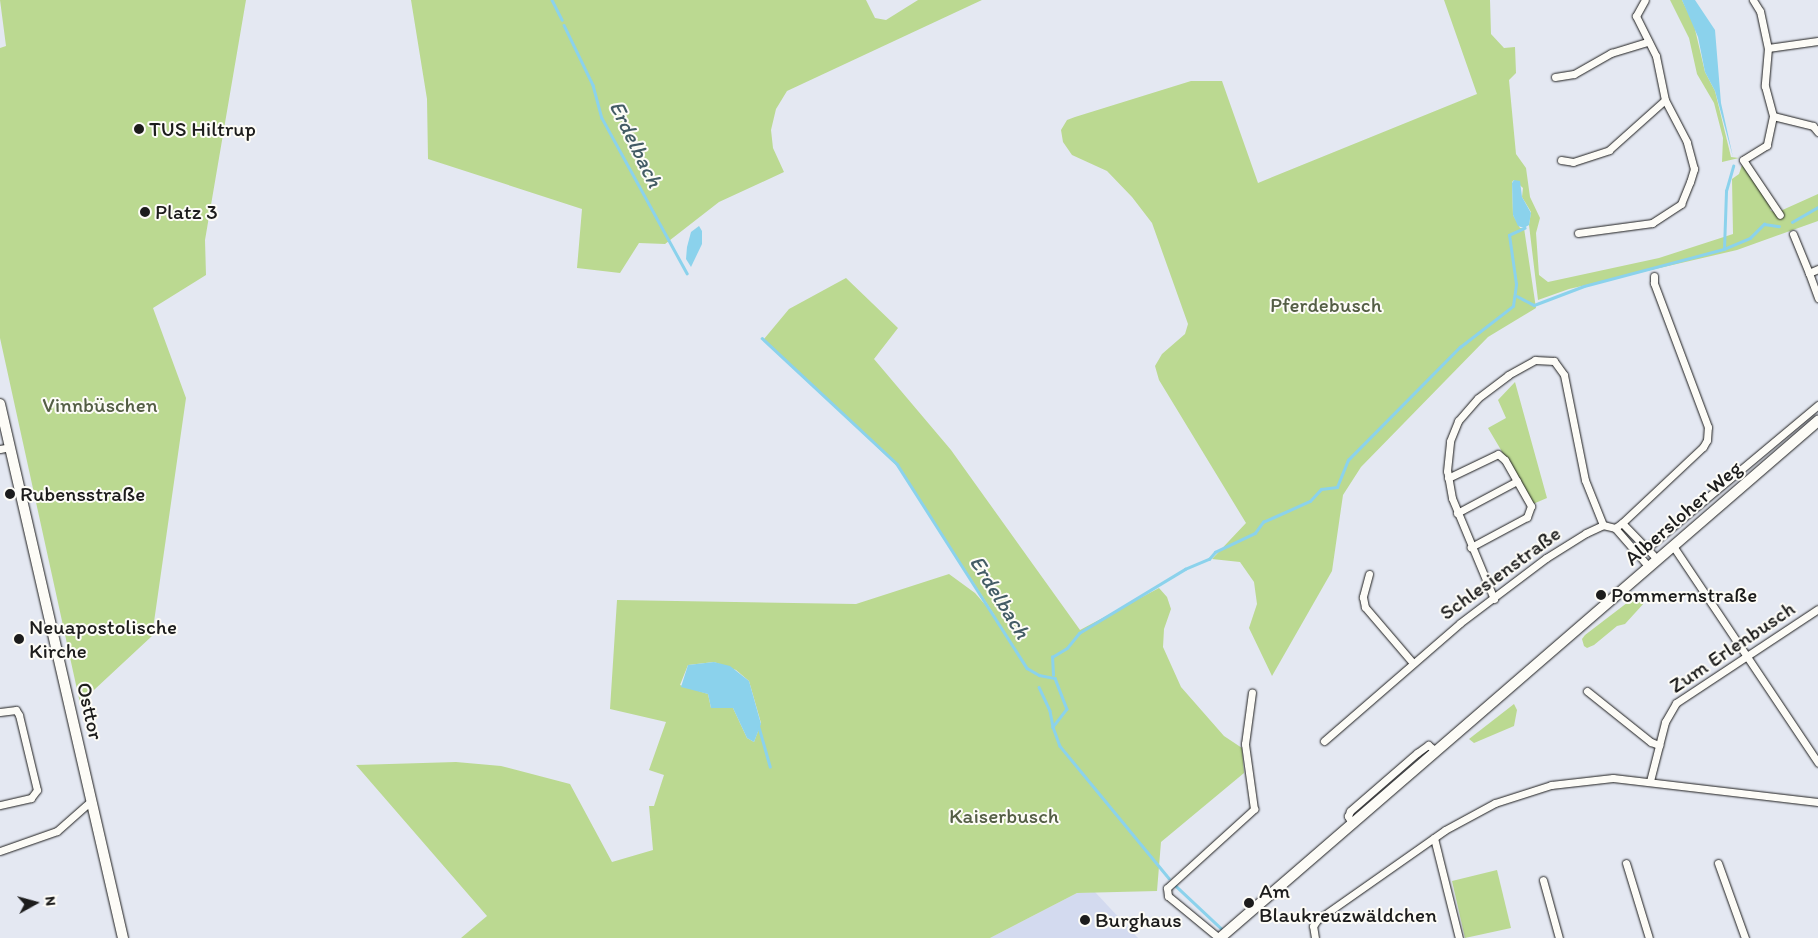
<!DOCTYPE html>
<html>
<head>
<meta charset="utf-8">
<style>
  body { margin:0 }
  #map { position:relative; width:1818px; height:938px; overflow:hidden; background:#e4e8f2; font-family:Itim,sans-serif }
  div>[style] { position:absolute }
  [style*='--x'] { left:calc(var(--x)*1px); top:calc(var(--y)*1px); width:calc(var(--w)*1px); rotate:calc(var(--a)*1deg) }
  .built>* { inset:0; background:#d3daef }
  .green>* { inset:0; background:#bbd991 }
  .water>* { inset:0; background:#8bd2ec }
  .stream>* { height:2.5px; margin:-1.25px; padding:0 1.25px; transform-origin:1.25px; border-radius:1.25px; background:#8bd2ec }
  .roads { filter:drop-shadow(0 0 1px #1c1c1c) drop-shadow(0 0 1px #1c1c1c) }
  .minor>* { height:7px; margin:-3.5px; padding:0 3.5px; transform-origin:3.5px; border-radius:3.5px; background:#fdfcf7 }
  .secondary>* { height:10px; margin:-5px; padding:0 5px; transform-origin:5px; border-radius:5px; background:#fdfcf7 }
  .dots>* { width:14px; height:14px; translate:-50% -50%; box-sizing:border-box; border:2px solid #fdfcf7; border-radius:50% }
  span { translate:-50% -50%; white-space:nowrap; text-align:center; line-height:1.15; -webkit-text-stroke:4px #fdfcf7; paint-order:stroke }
  .poi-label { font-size:21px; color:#1c1c1c }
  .left { translate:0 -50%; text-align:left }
  .park-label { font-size:21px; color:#545e45 }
  .street-label { font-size:21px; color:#1c1c1c }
  .water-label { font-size:22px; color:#435c65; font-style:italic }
  .north { position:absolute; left:10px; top:878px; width:50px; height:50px; -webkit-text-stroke:4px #fdfcf7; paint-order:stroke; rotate:83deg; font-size:14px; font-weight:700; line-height:20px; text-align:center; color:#1c1c1c }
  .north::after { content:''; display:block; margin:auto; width:18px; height:22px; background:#1c1c1c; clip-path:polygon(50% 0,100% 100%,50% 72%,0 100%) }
</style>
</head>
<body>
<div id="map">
  <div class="built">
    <div style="clip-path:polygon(1095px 892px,1138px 938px,990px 938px,1077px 893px)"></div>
  </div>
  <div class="green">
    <div style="clip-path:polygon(0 0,246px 0,205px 240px,206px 275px,153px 308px,186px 398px,152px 636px,80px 703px,0 338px,0 48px,6px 46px)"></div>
    <div style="clip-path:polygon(411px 0,866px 0,875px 18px,886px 20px,918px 0,982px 0,787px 91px,776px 109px,771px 130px,773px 148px,784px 172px,719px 202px,665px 244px,639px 243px,620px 273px,577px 268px,582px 209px,428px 159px,427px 99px)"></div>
    <div style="clip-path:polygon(1444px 0,1490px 0,1491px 34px,1504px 48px,1515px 47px,1516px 73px,1509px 80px,1516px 154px,1526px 168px,1530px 197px,1540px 218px,1536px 233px,1539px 275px,1548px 282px,1659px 258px,1733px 234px,1732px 179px,1739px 174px,1742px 165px,1772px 207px,1770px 210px,1776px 213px,1818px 194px,1818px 221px,1737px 250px,1569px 289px,1538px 300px,1529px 225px,1531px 212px,1522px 197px,1523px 188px,1514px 180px,1512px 182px,1513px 215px,1520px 228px,1524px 228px,1536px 308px,1488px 337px,1361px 467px,1343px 495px,1332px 571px,1272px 676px,1249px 628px,1257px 604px,1254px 582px,1240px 562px,1212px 559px,1246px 523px,1159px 380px,1155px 366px,1162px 354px,1185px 334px,1188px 324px,1152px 223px,1132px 197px,1107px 171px,1072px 155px,1063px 142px,1061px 130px,1067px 120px,1075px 117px,1191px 81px,1222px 81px,1258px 183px,1477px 94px)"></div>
    <div style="clip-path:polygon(1670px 0,1682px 0,1694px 25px,1705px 72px,1715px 91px,1731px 157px,1739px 158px,1722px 162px,1723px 138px,1714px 103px,1697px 74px,1689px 38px)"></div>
    <div style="clip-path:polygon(evenodd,846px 278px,898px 328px,874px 359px,951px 450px,1080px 630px,1159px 588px,1167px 597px,1171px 609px,1164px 629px,1163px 647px,1181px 687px,1224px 736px,1242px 748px,1244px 773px,1161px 842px,1157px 891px,1077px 893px,990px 938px,461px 938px,487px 916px,356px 765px,456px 762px,501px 766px,570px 784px,612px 862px,653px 850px,649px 806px,654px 806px,664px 775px,649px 770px,666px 722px,610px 709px,617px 600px,856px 604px,949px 574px,975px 593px,995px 616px,900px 469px,764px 339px,789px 309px,846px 278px,714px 662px,736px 670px,749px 681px,761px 723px,754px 742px,747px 738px,733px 708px,711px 708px,708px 694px,680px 685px,688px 665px,714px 662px)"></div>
    <div style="clip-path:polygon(1515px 382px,1547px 498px,1533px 504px,1488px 428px,1506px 418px,1498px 400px)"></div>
    <div style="clip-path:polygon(1636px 596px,1645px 602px,1625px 624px,1617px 626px,1594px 645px,1587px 648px,1584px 646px,1582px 639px,1585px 635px)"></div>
    <div style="clip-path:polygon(1514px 704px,1517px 710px,1514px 726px,1474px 743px,1469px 739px)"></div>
    <div style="clip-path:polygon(1497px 870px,1511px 928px,1465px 938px,1452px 881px)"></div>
  </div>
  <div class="water">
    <div style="clip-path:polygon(1682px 0,1695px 0,1715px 30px,1721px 103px,1733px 157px,1715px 91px,1705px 72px,1698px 37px)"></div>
    <div style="clip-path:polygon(1514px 180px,1520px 181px,1522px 197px,1531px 213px,1529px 225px,1524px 228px,1518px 226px,1513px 215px,1512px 183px)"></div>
    <div style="clip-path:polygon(699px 226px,702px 231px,702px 244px,691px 267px,686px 259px,687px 247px,691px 232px)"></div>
    <div style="clip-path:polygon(714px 662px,730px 666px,749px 681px,761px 724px,754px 742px,747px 738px,733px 708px,711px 708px,708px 694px,681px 687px,688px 665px)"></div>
  </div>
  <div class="stream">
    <div style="--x:552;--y:0;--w:22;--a:63"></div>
    <div style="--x:564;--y:25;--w:67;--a:64.2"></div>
    <div style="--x:593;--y:85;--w:34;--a:75"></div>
    <div style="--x:602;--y:118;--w:177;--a:61.3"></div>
    <div style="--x:1792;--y:222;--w:30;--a:-30"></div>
    <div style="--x:1724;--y:249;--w:58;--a:-88"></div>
    <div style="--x:1726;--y:191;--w:26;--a:-74"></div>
    <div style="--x:1517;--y:296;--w:19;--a:28"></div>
    <div style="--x:1534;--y:305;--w:53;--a:-20.8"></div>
    <div style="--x:1584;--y:286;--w:145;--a:-14.8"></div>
    <div style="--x:1724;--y:249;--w:28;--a:-23"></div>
    <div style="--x:1750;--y:238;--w:20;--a:-45"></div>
    <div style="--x:1764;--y:224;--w:15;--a:8"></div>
    <div style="--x:762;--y:338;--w:185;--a:43"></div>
    <div style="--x:897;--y:464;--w:242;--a:57.5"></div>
    <div style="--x:1027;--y:668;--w:14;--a:30"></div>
    <div style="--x:1039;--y:675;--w:16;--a:11"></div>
    <div style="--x:1055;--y:678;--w:33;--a:69"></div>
    <div style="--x:1067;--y:709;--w:23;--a:128"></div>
    <div style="--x:1053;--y:727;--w:20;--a:70"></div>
    <div style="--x:1060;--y:746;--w:171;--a:50.5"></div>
    <div style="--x:1053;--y:675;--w:18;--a:-93"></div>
    <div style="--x:1052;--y:657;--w:17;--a:-31"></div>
    <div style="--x:1067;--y:648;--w:19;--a:-51"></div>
    <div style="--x:1079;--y:633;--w:124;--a:-31.1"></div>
    <div style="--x:1185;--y:569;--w:26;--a:-23"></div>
    <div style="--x:1209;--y:559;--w:9;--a:-49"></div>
    <div style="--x:1215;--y:552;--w:44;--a:-25.4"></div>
    <div style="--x:1255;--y:533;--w:14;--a:-54"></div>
    <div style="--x:1263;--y:522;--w:51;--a:-24.1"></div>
    <div style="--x:1310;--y:501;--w:16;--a:-47"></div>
    <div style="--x:1321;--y:489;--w:16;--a:-7"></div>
    <div style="--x:1337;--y:487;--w:29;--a:-68"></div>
    <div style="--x:1348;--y:460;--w:159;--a:-45.3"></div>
    <div style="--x:1460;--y:347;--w:67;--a:-37.7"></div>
    <div style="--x:1513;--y:306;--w:22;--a:-82"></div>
    <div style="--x:1516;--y:284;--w:49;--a:-98.1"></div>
    <div style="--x:1509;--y:235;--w:17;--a:-25"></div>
    <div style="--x:1039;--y:687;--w:26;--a:65"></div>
    <div style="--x:1050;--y:711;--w:16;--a:79"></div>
    <div style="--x:759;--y:727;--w:41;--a:74.2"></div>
    <div style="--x:1176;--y:886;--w:66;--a:43.2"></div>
  </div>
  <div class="roads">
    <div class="minor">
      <div style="--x:1753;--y:0;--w:13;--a:58"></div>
      <div style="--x:1760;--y:11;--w:38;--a:78"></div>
      <div style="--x:1768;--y:48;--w:38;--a:95"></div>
      <div style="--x:1765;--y:86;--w:31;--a:75"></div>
      <div style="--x:1773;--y:116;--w:30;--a:102"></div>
      <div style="--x:1767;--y:145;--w:28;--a:148"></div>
      <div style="--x:1743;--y:160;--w:66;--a:56.1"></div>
      <div style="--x:1768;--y:48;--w:50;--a:-8"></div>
      <div style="--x:1555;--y:77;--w:19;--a:-9"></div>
      <div style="--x:1574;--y:74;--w:43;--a:-29.6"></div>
      <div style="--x:1611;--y:53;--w:39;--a:-17"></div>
      <div style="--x:1773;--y:116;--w:41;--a:14"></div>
      <div style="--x:1813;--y:126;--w:8;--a:50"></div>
      <div style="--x:1561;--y:160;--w:12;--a:9"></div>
      <div style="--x:1573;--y:162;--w:38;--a:-18"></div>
      <div style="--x:1609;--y:150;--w:75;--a:-41.8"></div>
      <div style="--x:1578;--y:233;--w:75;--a:-7.7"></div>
      <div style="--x:1652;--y:223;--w:35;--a:-33"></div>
      <div style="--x:1681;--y:204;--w:24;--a:-68"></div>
      <div style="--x:1690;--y:182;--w:14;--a:-73"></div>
      <div style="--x:1694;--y:169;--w:28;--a:-105"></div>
      <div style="--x:1687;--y:142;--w:47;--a:-117.6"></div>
      <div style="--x:1665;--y:100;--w:45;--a:-101.6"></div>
      <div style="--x:1656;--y:56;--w:45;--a:-116.6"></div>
      <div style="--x:1636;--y:16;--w:18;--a:-61"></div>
      <div style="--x:1793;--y:234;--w:42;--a:67.7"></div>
      <div style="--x:1818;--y:269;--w:10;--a:156"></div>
      <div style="--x:1809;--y:273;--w:27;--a:70"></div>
      <div style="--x:0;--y:449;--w:10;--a:-11"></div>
      <div style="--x:1448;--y:478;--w:55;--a:-25.6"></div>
      <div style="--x:1498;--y:454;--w:9;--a:41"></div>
      <div style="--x:1505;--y:460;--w:53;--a:60.5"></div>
      <div style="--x:1531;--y:506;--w:12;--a:110"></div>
      <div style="--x:1527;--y:517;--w:64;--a:151.8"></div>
      <div style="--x:1457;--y:513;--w:68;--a:-28.1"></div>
      <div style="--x:1622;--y:523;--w:50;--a:45.8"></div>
      <div style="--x:1615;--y:528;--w:52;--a:48.9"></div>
      <div style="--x:1673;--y:546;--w:261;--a:56.2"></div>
      <div style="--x:1647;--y:548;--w:223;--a:-39.9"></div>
      <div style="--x:1369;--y:574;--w:24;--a:105"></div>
      <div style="--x:1363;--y:597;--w:10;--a:79"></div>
      <div style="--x:1365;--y:607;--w:74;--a:49.4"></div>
      <div style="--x:1494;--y:599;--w:109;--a:-112.6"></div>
      <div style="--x:1452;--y:498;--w:27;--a:-100"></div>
      <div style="--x:1447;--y:471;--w:30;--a:-84"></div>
      <div style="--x:1450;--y:441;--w:22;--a:-68"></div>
      <div style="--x:1458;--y:421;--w:30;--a:-49"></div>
      <div style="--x:1478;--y:398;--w:38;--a:-37"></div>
      <div style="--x:1508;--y:375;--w:31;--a:-29"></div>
      <div style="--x:1535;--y:360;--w:19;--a:3"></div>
      <div style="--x:1554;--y:361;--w:17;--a:54"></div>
      <div style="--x:1564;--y:375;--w:107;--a:78.7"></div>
      <div style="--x:1585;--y:480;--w:48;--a:68.2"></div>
      <div style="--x:1587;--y:691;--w:82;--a:38.6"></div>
      <div style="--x:1651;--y:742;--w:9;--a:21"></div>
      <div style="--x:0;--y:712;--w:16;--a:-7"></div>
      <div style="--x:16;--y:710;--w:6;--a:59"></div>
      <div style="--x:19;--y:715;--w:77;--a:76.5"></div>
      <div style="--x:37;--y:790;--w:10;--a:127"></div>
      <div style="--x:31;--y:798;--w:32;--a:167"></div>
      <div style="--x:1324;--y:741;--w:180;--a:-40.9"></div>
      <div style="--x:1460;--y:623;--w:108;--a:-37.1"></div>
      <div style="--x:1546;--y:558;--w:47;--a:-32"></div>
      <div style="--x:1586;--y:533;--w:19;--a:-25"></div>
      <div style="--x:1603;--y:525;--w:12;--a:14"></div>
      <div style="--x:1615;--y:528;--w:9;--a:-36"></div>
      <div style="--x:1622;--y:523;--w:111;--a:-43.2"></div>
      <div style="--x:1703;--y:447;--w:8;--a:-60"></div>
      <div style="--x:1707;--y:440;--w:13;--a:-86"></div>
      <div style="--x:1708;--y:427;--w:154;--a:-110.6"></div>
      <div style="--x:1654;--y:283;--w:7;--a:-90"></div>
      <div style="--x:1650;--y:781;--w:61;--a:-75.7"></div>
      <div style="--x:1665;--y:722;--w:22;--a:-60"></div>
      <div style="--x:1676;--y:703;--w:170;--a:-33.5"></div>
      <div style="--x:1352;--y:824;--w:9;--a:-117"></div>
      <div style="--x:1348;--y:816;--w:5;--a:-68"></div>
      <div style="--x:1350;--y:811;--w:89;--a:-40.9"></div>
      <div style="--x:1417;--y:753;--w:14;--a:-36"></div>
      <div style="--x:1428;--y:745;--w:10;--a:37"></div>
      <div style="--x:1434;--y:838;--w:103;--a:76"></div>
      <div style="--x:0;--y:851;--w:60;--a:-19.3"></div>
      <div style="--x:57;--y:831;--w:45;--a:-41.4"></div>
      <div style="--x:1626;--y:863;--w:78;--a:73"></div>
      <div style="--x:1718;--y:863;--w:80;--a:70.2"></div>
      <div style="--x:1543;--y:880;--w:60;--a:74.6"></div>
      <div style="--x:1219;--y:938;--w:66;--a:-140.5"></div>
      <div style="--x:1168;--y:896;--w:8;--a:-97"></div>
      <div style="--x:1167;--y:888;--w:118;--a:-42.2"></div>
      <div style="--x:1254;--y:809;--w:66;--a:-97.9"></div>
      <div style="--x:1245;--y:744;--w:52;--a:-82.3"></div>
      <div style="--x:1315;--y:938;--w:12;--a:-99"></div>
      <div style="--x:1313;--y:926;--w:7;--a:-56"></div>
      <div style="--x:1317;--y:920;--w:156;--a:-35.1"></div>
      <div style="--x:1445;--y:830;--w:57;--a:-28.4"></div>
      <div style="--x:1495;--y:803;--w:59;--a:-17.8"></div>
      <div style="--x:1551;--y:785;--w:62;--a:-6.4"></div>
      <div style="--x:1613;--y:778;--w:206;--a:6.7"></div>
    </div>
    <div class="secondary">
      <div style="--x:0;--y:404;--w:548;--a:77.03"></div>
      <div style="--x:1220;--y:938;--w:791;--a:-40.85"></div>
    </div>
  </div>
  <div class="dots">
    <div style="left:139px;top:129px;background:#1c1c1c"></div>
    <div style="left:145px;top:212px;background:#1c1c1c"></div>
    <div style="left:10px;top:494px;background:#1c1c1c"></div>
    <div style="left:1601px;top:595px;background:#1c1c1c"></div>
    <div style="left:19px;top:639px;background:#1c1c1c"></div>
    <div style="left:1249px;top:903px;background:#1c1c1c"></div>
    <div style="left:1085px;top:920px;background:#1c1c1c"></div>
  </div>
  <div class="poi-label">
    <span class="left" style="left:149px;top:129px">TUS Hiltrup</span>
    <span class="left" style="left:155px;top:212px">Platz 3</span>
    <span class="left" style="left:20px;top:494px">Rubensstraße</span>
    <span class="left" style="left:1611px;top:595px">Pommernstraße</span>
    <span class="left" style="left:29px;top:639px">Neuapostolische<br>Kirche</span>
    <span class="left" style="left:1259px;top:903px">Am<br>Blaukreuzwäldchen</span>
    <span class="left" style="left:1095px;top:920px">Burghaus</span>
  </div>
  <div class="park-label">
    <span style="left:1326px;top:305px">Pferdebusch</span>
    <span style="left:100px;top:405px">Vinnbüschen</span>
    <span style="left:1004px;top:816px">Kaiserbusch</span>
  </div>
  <div class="street-label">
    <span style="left:1683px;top:513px;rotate:-41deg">Albersloher Weg</span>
    <span style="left:1500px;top:573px;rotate:-36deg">Schlesienstraße</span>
    <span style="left:1732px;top:647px;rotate:-34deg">Zum Erlenbusch</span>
    <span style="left:90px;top:711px;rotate:77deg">Osttor</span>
  </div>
  <div class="water-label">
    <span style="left:636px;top:144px;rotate:64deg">Erdelbach</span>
    <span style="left:1000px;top:597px;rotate:58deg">Erdelbach</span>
  </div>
  <div class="north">N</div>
</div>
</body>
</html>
